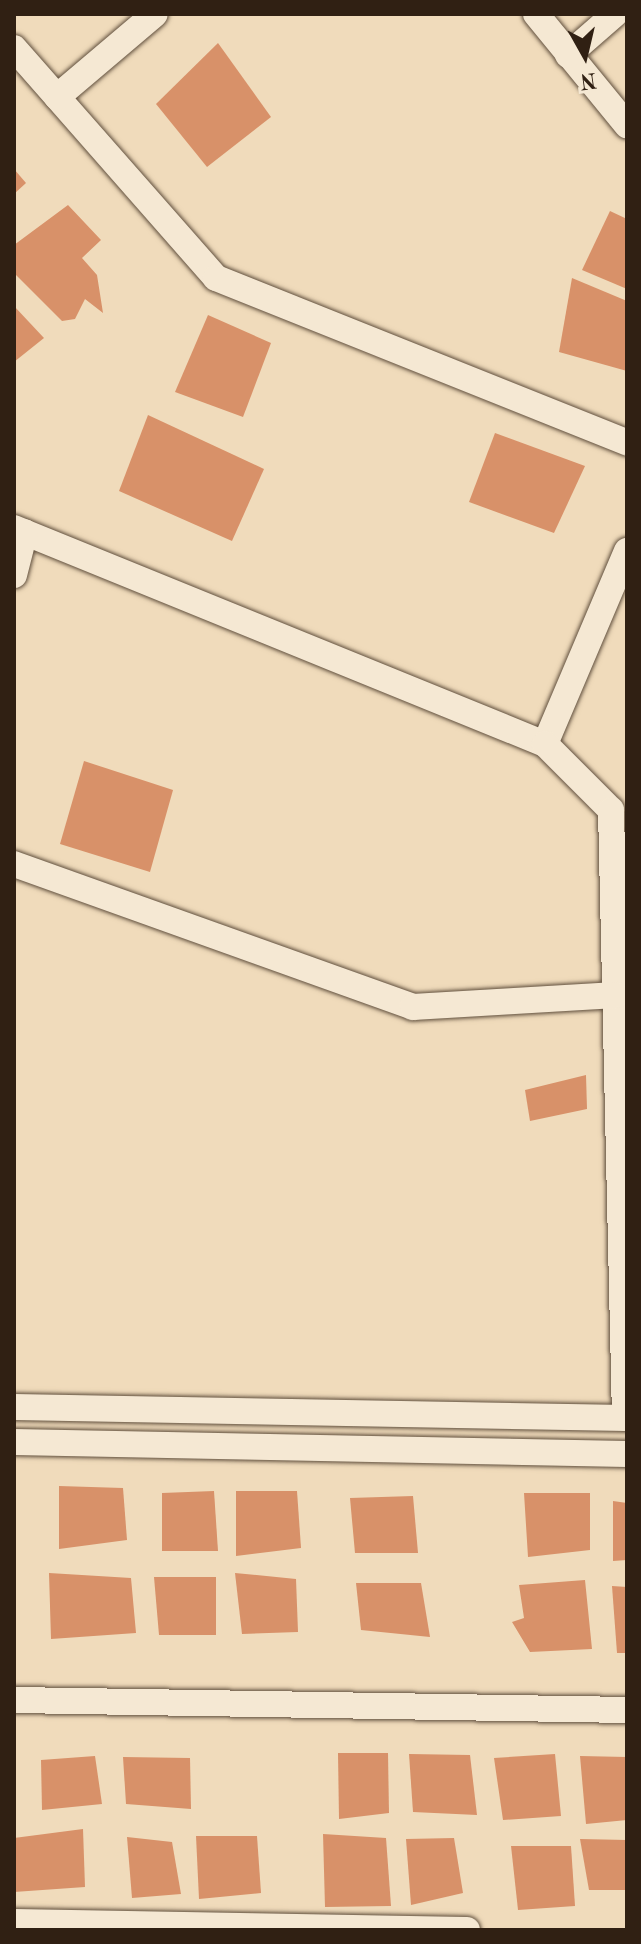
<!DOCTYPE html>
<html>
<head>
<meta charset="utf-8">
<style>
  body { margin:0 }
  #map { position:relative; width:641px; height:1944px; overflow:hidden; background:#f0dbbb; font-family:"Old Standard TT",serif }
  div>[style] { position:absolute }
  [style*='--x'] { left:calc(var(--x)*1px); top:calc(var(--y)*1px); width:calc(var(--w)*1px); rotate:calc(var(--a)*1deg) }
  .building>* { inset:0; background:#d89169 }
  .roads { filter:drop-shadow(0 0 2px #604f3d) drop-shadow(0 0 2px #604f3d) }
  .street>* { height:26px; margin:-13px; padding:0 13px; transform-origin:13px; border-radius:13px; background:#f5e8d3 }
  span { translate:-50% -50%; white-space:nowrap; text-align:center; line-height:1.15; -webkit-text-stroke:6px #f5e8d3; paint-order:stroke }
  .frame { position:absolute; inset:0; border:16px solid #302013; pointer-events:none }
  .north { position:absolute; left:545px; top:16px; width:80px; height:80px; -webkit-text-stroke:6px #f5e8d3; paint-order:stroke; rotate:172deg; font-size:22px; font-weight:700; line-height:32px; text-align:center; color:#302013 }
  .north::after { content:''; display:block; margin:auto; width:28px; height:36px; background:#302013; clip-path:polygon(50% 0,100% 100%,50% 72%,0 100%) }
</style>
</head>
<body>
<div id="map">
  <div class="building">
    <div style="clip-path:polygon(218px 43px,271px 117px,207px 167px,156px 104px)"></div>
    <div style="clip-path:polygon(14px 169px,26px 183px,14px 194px)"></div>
    <div style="clip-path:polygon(68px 205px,101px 240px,82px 258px,97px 275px,103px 313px,85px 299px,75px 319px,62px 321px,14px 273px,14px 245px)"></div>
    <div style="clip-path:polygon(610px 211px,627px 219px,627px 289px,582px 270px)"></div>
    <div style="clip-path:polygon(572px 278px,627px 301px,627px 371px,559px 352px)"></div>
    <div style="clip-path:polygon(14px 306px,44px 338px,14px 362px)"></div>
    <div style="clip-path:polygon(208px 315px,271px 343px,243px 417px,175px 392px)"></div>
    <div style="clip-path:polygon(148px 415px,264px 469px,232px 541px,119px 491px)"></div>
    <div style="clip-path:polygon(495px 433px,585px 466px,554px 533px,469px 502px)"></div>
    <div style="clip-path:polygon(84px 761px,173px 790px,150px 872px,60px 844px)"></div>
    <div style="clip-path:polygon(586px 1075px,587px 1109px,530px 1121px,525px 1090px)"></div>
    <div style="clip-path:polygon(59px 1486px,123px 1488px,127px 1540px,59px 1549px)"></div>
    <div style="clip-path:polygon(214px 1491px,218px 1551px,162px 1551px,162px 1493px)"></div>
    <div style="clip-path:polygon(236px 1491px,297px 1491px,301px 1548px,236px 1556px)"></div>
    <div style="clip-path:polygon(524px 1493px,590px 1493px,590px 1550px,528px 1557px)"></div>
    <div style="clip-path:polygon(413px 1496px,418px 1553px,355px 1553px,350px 1498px)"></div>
    <div style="clip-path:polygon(613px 1501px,627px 1503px,627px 1560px,613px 1561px)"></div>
    <div style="clip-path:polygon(49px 1573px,131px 1578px,136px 1633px,51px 1639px)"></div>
    <div style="clip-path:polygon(235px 1573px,296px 1579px,298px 1632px,242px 1634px)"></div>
    <div style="clip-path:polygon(154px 1577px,216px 1577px,216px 1635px,159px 1635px)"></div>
    <div style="clip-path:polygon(585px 1580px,592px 1649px,530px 1652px,512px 1622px,524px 1618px,519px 1585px)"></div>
    <div style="clip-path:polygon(356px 1583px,421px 1583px,430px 1637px,361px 1630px)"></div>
    <div style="clip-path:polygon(612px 1586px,627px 1587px,627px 1653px,617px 1653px)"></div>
    <div style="clip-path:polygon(338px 1753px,388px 1753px,389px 1813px,339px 1819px)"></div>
    <div style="clip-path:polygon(409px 1754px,470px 1755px,477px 1815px,413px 1812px)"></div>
    <div style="clip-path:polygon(555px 1754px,561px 1816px,503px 1820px,494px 1758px)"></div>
    <div style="clip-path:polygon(95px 1756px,102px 1804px,42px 1810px,41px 1760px)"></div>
    <div style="clip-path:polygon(580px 1756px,627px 1757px,627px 1820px,586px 1824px)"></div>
    <div style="clip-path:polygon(123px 1757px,190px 1758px,191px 1809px,126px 1804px)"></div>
    <div style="clip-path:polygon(83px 1829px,85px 1887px,14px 1892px,14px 1838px)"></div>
    <div style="clip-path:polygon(323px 1834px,386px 1838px,391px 1906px,325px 1907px)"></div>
    <div style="clip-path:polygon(196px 1836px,257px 1836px,261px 1893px,199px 1899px)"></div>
    <div style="clip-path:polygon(127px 1837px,172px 1842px,181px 1894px,132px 1898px)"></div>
    <div style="clip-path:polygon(454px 1838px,463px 1893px,411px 1905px,406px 1839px)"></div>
    <div style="clip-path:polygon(580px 1839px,627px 1840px,627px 1890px,589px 1890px)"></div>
    <div style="clip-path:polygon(511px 1846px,571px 1846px,575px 1906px,518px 1910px)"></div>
  </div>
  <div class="roads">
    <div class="street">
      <div style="--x:536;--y:14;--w:144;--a:50.7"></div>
      <div style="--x:14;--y:48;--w:306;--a:48.7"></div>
      <div style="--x:216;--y:278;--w:443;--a:21.8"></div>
      <div style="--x:568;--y:55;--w:62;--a:-41.1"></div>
      <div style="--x:57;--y:97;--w:128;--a:-40.3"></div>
      <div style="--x:14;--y:528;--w:573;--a:22.14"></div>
      <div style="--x:545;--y:744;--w:210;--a:-67"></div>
      <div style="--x:14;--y:575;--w:44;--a:-75.7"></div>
      <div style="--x:545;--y:744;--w:93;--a:45"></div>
      <div style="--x:611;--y:810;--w:608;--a:88.68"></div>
      <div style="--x:14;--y:864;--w:424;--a:19.7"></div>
      <div style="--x:413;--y:1007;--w:203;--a:-3.4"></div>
      <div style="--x:14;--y:1407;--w:613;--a:1.03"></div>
      <div style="--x:14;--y:1442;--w:613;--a:1.12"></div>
      <div style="--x:14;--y:1700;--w:613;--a:0.93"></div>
      <div style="--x:14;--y:1922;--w:453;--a:1"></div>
    </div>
  </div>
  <div class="frame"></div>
  <div class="north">N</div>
</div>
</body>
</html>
